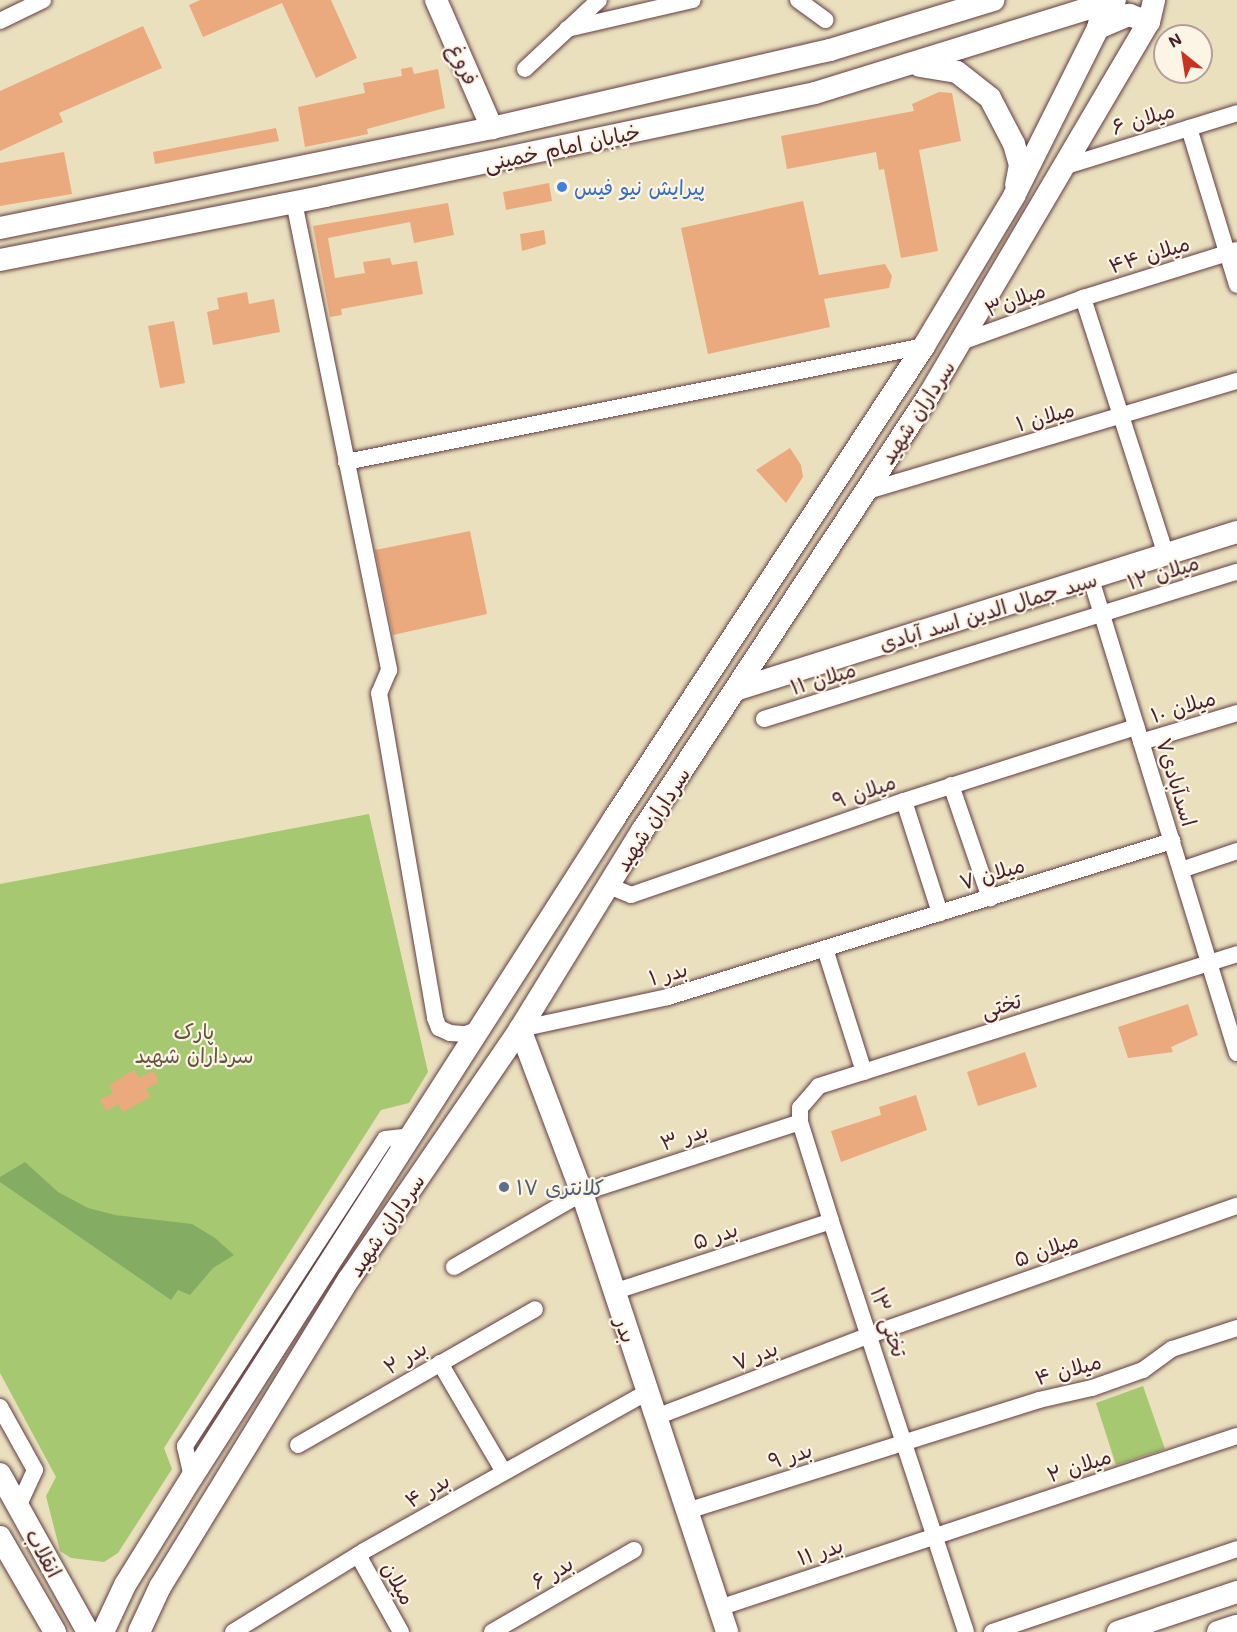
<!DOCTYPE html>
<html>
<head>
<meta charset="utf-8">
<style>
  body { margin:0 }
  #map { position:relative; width:1237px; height:1632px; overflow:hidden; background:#eae0be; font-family:Mali,"Playpen Sans Arabic",sans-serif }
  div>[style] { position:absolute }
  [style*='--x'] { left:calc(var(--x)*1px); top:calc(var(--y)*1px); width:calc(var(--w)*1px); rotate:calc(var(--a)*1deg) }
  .green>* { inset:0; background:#a6c871 }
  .forest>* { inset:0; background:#84ac63 }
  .building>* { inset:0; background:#eaaa7e }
  .roads { filter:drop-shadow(0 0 2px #623c41) drop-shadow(0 0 2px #623c41) }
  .street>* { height:16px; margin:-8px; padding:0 8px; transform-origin:8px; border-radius:8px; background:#fff }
  .secondary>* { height:22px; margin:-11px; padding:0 11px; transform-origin:11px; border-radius:11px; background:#fff }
  .dots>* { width:16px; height:16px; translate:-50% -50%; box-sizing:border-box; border:3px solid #fcf5e5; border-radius:50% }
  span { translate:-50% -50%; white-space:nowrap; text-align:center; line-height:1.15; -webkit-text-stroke:4.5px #fcf5e5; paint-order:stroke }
  .street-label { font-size:21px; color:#4a1f2b }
  .shop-label { font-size:21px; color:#366cbe }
  .left { translate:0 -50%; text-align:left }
  .park-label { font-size:21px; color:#665240 }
  .service-label { font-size:21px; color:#4e5e75 }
  .north { position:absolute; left:1153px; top:24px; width:60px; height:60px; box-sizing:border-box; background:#fcf5e5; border:2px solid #b59f9b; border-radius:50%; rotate:330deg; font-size:16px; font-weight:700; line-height:24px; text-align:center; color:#4a1f2b }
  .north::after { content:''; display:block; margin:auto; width:21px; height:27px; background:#c8321e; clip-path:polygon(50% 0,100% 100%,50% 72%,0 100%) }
</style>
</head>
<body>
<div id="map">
  <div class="green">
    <div style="clip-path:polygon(369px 814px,428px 1072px,409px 1103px,381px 1110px,164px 1448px,172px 1469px,118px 1553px,104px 1562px,71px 1558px,60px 1551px,46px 1496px,56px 1477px,0 1373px,0 884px)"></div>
    <div style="clip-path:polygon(1143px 1386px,1165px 1449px,1116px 1465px,1096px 1403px)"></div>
  </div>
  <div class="forest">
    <div style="clip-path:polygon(25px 1162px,58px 1192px,88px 1208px,115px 1215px,192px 1224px,215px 1238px,234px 1255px,213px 1268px,190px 1295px,178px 1290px,171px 1300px,0 1182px,0 1177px)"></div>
  </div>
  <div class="building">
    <div style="clip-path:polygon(200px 0,331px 0,357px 58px,316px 78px,282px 3px,203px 37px,189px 5px)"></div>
    <div style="clip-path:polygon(143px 26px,162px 68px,59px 113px,63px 122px,0 151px,0 91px)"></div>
    <div style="clip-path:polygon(412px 67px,414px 74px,438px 69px,445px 108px,367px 129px,368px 134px,305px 147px,298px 107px,365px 93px,363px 83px,402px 76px,401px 69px)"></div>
    <div style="clip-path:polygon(939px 92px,952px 93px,961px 141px,919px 150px,938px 251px,901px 258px,884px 169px,879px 170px,876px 152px,787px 169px,781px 136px,914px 111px,912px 104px)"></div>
    <div style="clip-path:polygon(276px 128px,279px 141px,155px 164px,153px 152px)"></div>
    <div style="clip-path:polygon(64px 152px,72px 194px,0 206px,0 163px)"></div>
    <div style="clip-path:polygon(549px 183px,552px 201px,506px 210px,503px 192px)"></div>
    <div style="clip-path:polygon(803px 201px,819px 275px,885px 264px,892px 276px,889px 288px,824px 299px,830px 327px,708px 354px,681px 228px)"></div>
    <div style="clip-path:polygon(448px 203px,454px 235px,414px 243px,410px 222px,328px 238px,335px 278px,365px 273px,363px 262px,390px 258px,392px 265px,417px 261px,423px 294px,341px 309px,342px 315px,330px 317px,313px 226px)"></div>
    <div style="clip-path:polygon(544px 230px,546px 244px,522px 251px,520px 234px)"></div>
    <div style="clip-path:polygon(247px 292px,249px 304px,274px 299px,280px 332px,213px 345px,207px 312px,219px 309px,217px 298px)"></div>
    <div style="clip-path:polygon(174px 321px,185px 383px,160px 388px,148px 326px)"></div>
    <div style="clip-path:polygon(790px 448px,801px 465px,803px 477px,786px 503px,756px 470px)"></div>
    <div style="clip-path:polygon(470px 531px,487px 614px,393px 635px,375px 550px)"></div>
    <div style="clip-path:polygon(1188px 1004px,1198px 1035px,1171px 1047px,1173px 1052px,1128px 1058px,1118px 1027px)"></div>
    <div style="clip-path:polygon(1025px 1052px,1037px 1087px,978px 1106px,967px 1072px)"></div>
    <div style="clip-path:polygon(134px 1070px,139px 1078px,153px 1071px,159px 1082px,146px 1089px,150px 1097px,123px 1112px,118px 1104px,106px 1111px,100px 1100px,113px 1093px,109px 1085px)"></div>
    <div style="clip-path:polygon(916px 1095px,927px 1130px,841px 1162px,831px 1131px,881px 1115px,879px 1107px)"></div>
  </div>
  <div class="roads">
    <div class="street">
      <div style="--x:798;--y:0;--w:34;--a:36"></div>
      <div style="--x:0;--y:21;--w:48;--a:-26"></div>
      <div style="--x:567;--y:29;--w:129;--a:-13"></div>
      <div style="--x:525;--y:69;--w:101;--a:-43"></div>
      <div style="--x:1189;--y:128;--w:164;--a:73"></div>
      <div style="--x:1063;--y:167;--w:182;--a:-17.2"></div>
      <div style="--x:294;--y:202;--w:478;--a:78.5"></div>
      <div style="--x:389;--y:670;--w:25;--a:113"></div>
      <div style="--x:379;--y:693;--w:330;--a:80.2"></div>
      <div style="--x:435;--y:1018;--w:11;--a:68"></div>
      <div style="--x:439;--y:1028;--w:12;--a:24"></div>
      <div style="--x:450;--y:1033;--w:16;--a:4"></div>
      <div style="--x:466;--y:1034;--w:17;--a:-21"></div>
      <div style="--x:1083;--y:298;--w:270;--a:72.1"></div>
      <div style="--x:961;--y:342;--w:130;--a:-19.8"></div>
      <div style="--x:1083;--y:298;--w:161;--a:-17.3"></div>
      <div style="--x:346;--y:462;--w:590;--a:-11.35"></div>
      <div style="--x:864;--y:492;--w:389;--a:-16.6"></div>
      <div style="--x:1091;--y:579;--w:496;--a:72.9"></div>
      <div style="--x:764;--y:719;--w:495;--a:-17.3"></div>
      <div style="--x:1141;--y:742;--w:100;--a:-16.8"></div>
      <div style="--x:951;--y:785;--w:120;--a:71"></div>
      <div style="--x:904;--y:801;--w:118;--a:72.2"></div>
      <div style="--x:1181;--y:870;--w:59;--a:-18.7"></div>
      <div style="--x:609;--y:886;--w:24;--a:22"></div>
      <div style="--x:631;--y:895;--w:289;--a:-19"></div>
      <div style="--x:904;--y:801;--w:244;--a:-17.7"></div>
      <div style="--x:825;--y:949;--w:129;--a:72.4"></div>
      <div style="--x:520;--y:1029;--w:151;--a:-12.2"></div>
      <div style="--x:668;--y:997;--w:528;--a:-17.2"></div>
      <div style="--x:454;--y:1267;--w:148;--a:-30"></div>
      <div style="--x:582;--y:1193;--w:229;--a:-18"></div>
      <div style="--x:613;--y:1292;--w:229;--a:-18"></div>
      <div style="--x:440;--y:1363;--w:126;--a:59.6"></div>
      <div style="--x:0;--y:1407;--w:72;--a:60.9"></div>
      <div style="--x:35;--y:1470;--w:41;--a:114.7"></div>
      <div style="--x:656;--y:1417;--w:229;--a:-21"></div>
      <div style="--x:870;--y:1335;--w:389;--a:-19.4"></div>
      <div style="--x:298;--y:1445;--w:273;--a:-29.8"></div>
      <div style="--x:192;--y:1477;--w:32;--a:-103"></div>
      <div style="--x:185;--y:1446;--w:366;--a:-56.9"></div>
      <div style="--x:385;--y:1139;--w:28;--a:-6"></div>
      <div style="--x:687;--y:1511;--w:369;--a:-17.5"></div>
      <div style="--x:1039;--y:1400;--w:54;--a:-12.8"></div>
      <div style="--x:1092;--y:1388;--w:54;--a:-19.4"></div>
      <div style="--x:1143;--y:1370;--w:36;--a:-36"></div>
      <div style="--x:1172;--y:1349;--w:68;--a:-17.9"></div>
      <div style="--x:358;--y:1555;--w:88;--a:60.8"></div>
      <div style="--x:719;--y:1608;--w:546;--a:-18.37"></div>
      <div style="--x:233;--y:1632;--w:154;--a:-31.7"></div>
      <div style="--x:364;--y:1551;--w:325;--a:-29.3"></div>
      <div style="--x:492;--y:1632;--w:164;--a:-30"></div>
      <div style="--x:966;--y:1632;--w:433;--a:-108.2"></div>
      <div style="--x:831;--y:1221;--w:104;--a:-107.4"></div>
      <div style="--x:800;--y:1122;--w:14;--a:-90"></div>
      <div style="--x:800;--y:1108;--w:29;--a:-49"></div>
      <div style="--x:819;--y:1086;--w:438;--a:-17.5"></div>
      <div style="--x:992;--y:1632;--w:259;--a:-18.7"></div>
    </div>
    <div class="secondary">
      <div style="--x:436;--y:0;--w:140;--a:66.4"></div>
      <div style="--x:1098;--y:28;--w:34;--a:-23"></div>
      <div style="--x:1129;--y:15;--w:21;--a:19"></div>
      <div style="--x:920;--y:66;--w:37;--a:9"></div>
      <div style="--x:957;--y:72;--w:42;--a:38.2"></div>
      <div style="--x:990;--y:98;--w:52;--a:62.4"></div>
      <div style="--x:1014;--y:144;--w:22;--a:74"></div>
      <div style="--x:1020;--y:165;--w:20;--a:101"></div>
      <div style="--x:0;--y:228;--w:502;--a:-11.49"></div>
      <div style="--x:492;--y:128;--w:347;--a:-13"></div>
      <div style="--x:830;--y:50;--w:171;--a:-17"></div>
      <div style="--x:0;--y:260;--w:331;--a:-11.1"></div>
      <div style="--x:325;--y:196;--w:501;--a:-11.87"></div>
      <div style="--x:815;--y:93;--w:314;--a:-17.2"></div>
      <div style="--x:738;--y:689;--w:523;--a:-17.47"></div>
      <div style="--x:520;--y:1029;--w:175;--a:69.3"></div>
      <div style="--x:582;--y:1193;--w:462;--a:71.7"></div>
      <div style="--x:0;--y:1474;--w:181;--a:60.9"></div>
      <div style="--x:0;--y:1537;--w:110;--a:59.9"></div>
      <div style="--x:103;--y:1632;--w:52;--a:-64.9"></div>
      <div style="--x:125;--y:1585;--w:127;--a:-58.2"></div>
      <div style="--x:192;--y:1477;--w:784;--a:-57.34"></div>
      <div style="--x:615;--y:817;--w:563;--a:-56.73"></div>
      <div style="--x:924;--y:346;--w:175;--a:-59"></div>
      <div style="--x:1014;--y:196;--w:188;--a:-63.4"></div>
      <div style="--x:1098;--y:28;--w:29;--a:-76"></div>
      <div style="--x:139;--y:1632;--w:50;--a:-65"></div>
      <div style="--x:160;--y:1587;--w:361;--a:-58.5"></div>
      <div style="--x:349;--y:1279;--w:303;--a:-55.6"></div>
      <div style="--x:520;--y:1029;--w:233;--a:-58.4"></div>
      <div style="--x:642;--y:831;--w:522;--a:-56.64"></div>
      <div style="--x:929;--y:395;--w:433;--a:-59.5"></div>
      <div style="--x:1149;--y:22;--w:23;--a:-77"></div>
      <div style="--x:1118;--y:1632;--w:126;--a:-18.6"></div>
      <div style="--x:1218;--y:1632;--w:20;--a:-18"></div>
    </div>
  </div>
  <div class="dots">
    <div style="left:562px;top:187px;background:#3f7fe0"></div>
    <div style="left:504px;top:1187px;background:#5c6f8a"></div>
  </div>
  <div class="street-label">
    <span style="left:464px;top:64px;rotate:66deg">فروغ</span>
    <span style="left:1143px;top:118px;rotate:-17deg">میلان ۶</span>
    <span style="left:562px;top:147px;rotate:-12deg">خیابان امام خمینی</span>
    <span style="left:1149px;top:254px;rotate:-17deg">میلان ۴۴</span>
    <span style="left:1015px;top:299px;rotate:-20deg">میلان۳</span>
    <span style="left:917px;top:412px;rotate:-57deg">سرداران شهید</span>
    <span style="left:1045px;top:416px;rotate:-16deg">میلان ۱</span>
    <span style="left:1163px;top:572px;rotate:-17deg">میلان ۱۲</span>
    <span style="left:988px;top:611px;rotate:-17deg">سید جمال الدین اسد آبادی</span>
    <span style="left:823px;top:678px;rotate:-17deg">میلان ۱۱</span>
    <span style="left:1183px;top:706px;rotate:-17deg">میلان ۱۰</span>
    <span style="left:1177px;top:782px;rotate:73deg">اسدآبادی۷</span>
    <span style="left:864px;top:791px;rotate:-19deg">میلان ۹</span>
    <span style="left:652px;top:819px;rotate:-57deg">سرداران شهید</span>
    <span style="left:992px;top:873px;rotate:-17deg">میلان ۷</span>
    <span style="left:668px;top:973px;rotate:-15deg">بدر ۱</span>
    <span style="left:1001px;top:1005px;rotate:-17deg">تختی</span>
    <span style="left:684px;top:1136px;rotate:-18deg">بدر ۳</span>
    <span style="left:386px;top:1225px;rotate:-56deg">سرداران شهید</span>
    <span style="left:715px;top:1235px;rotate:-18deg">بدر ۵</span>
    <span style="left:1046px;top:1249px;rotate:-19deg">میلان ۵</span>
    <span style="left:889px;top:1322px;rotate:71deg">تختی ۱۳</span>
    <span style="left:626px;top:1330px;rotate:72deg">بدر</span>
    <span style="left:755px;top:1355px;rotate:-21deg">بدر ۷</span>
    <span style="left:405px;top:1357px;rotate:-30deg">بدر ۲</span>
    <span style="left:1068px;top:1369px;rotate:-15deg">میلان ۴</span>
    <span style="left:790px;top:1455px;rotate:-17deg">بدر ۹</span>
    <span style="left:1079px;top:1465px;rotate:-18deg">میلان ۲</span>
    <span style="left:427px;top:1490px;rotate:-30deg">بدر ۴</span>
    <span style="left:820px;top:1551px;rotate:-18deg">بدر ۱۱</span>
    <span style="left:44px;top:1553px;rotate:61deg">انقلاب</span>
    <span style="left:552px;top:1572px;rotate:-30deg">بدر ۶</span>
    <span style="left:399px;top:1583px;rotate:61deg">میلان</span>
  </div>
  <div class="shop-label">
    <span class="left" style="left:574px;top:187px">پیرایش نیو فیس</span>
  </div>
  <div class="park-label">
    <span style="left:194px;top:1043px">پارک<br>سرداران شهید</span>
  </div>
  <div class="service-label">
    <span class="left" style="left:516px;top:1187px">کلانتری ۱۷</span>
  </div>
  <div class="north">N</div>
</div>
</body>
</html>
